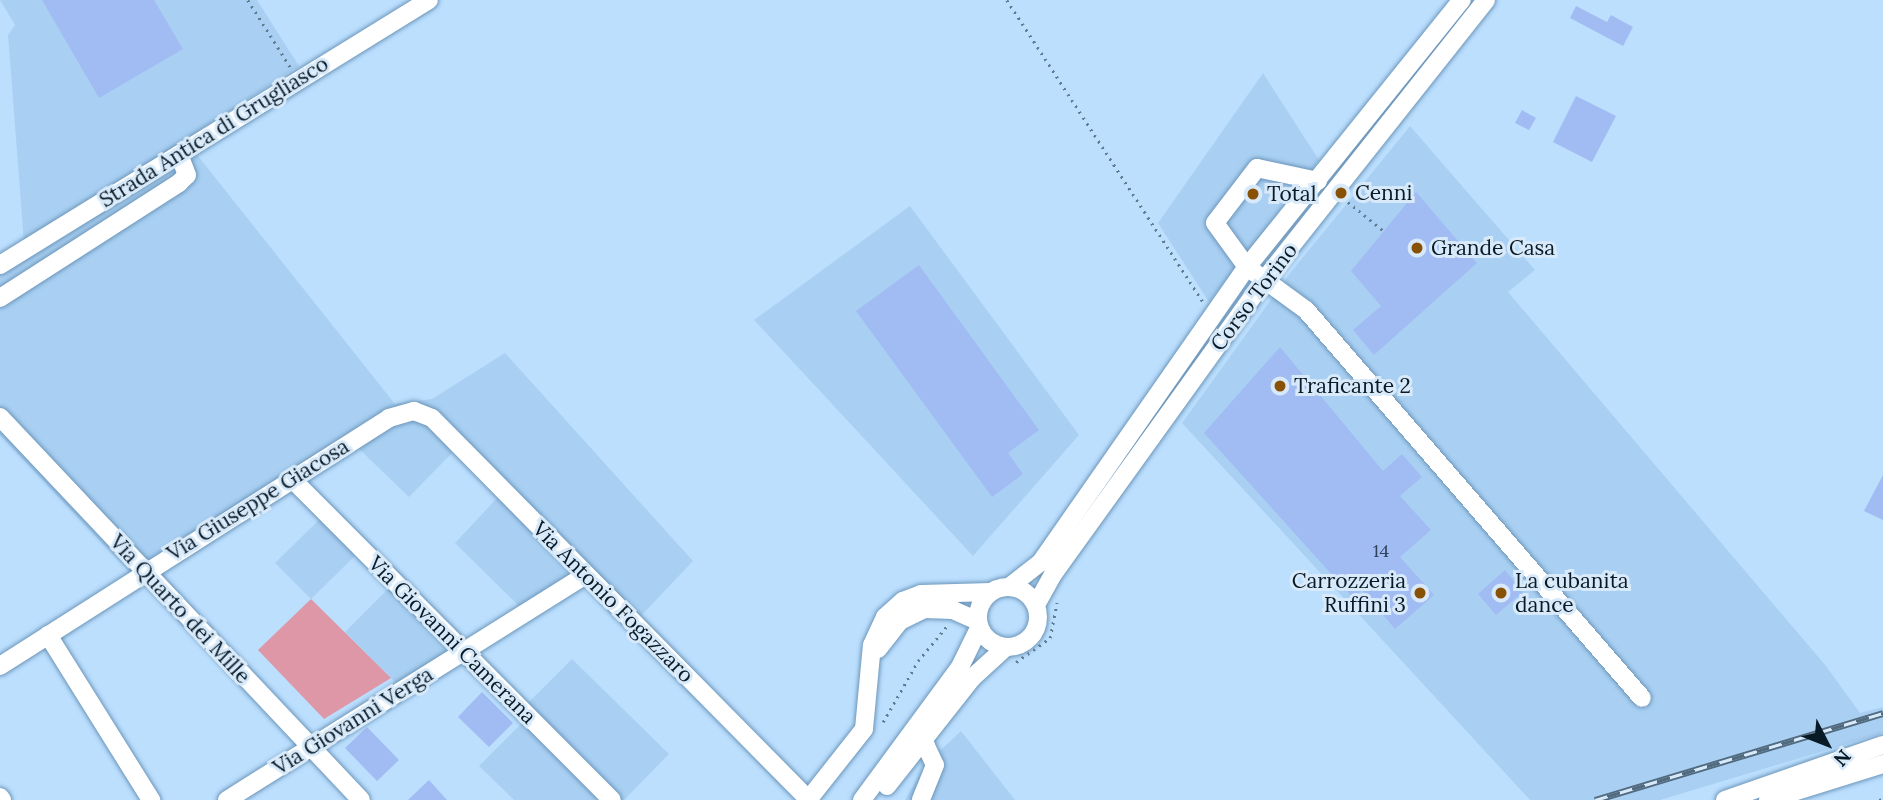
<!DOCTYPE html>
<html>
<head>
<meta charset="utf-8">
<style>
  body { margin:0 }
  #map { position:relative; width:1883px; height:800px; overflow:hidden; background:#bcdffe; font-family:Lora,serif }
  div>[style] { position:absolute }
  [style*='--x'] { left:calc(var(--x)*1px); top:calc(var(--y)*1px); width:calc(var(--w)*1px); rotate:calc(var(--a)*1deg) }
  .built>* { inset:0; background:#a9d0f3 }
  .green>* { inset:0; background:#de97a6 }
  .building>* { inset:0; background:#a1bbf3 }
  .path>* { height:2.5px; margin-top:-1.25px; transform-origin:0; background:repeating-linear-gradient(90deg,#617b91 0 2px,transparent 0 7px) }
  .roads { filter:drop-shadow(0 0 2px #6c96ba) drop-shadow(0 0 2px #6c96ba) }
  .minor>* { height:18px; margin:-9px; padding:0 9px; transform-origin:9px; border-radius:9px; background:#fff }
  .minor>.ring { margin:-9px; padding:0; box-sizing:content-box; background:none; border:18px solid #fff; border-radius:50% }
  .rail>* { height:7px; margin-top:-3.5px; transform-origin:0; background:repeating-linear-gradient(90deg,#d8eaf9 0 13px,#526a7e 0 26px); box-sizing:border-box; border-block:2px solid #526a7e }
  .dots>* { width:19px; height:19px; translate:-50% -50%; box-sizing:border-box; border:4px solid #d8eaf9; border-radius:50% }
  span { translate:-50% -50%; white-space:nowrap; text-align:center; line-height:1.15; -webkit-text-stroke:6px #d8eaf9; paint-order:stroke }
  .number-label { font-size:18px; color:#2f425a }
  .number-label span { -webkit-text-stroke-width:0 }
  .street-label { font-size:21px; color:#091a27 }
  .poi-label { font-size:21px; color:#091a27 }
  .left { translate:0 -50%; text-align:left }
  .right { translate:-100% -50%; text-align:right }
  .north { position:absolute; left:1792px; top:709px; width:70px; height:70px; -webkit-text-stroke:5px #d8eaf9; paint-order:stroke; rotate:132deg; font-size:19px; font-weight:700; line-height:28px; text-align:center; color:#091a27 }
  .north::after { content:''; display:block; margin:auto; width:24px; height:32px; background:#091a27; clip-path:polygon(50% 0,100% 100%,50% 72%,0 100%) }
</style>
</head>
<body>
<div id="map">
  <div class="built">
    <div style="clip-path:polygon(0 0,257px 0,299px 66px,24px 243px,8px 35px,15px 25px)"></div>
    <div style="clip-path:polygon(1263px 73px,1319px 160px,1209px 302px,1158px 223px)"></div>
    <div style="clip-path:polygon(1410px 126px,1535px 270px,1508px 292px,1826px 666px,1860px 713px,1883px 707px,1883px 733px,1660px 800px,1530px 800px,1182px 423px,1291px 272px)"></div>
    <div style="clip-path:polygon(194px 151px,395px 404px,432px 399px,505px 353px,693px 561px,638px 619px,588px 569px,522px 609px,455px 543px,500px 495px,455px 450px,409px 497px,355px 445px,152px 574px,129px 572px,0 435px,0 273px)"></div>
    <div style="clip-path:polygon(910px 206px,1079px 435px,973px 556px,754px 320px)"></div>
    <div style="clip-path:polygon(323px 516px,359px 552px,311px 599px,275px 563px)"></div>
    <div style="clip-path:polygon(392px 585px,457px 650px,400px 687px,345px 632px)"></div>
    <div style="clip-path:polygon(572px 659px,669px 754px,624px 800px,606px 800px,601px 795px,596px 800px,514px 800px,479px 766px,525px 720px,519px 712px)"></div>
    <div style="clip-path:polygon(961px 731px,1015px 800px,905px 800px,926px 764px)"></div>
  </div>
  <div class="green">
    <div style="clip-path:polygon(311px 599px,391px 678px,324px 719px,258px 650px)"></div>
  </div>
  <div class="building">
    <div style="clip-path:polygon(42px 0,154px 0,183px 49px,99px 98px)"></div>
    <div style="clip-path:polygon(1576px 6px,1607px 22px,1611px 15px,1633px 27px,1623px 46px,1570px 18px)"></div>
    <div style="clip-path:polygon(1576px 96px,1616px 116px,1592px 162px,1553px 142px)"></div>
    <div style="clip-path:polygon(1522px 110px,1536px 118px,1529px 130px,1515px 123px)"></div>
    <div style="clip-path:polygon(1416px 192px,1477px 263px,1374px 355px,1353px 330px,1381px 306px,1351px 271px)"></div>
    <div style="clip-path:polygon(919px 265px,1039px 430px,1008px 453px,1023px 474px,992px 497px,856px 311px)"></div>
    <div style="clip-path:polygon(1280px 347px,1383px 471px,1402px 454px,1422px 477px,1400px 496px,1431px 530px,1400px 557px,1434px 595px,1395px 629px,1362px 590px,1353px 598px,1204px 433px)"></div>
    <div style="clip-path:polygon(1883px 475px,1883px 520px,1864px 511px)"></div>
    <div style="clip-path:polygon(1505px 570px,1523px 592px,1496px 615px,1478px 594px)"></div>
    <div style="clip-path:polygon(482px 692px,513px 723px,489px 747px,458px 717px)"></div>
    <div style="clip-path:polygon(367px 727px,399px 760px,377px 781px,345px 748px)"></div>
    <div style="clip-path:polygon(429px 780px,447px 800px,408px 800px)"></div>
  </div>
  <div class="path">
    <div style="--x:248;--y:0;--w:80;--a:57.7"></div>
    <div style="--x:1007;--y:0;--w:360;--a:57"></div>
    <div style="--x:1348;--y:202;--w:46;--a:38.9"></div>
    <div style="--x:1016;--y:662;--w:42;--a:-35.2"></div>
    <div style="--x:1050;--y:638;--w:36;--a:-79"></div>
    <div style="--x:883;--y:722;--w:70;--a:-60.2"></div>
    <div style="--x:918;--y:661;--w:45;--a:-50.4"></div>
    <div style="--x:1879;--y:800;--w:4;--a:-14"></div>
  </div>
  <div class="roads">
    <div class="minor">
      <div style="--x:1318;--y:181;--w:62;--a:-168"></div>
      <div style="--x:1257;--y:168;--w:69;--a:127.4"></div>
      <div style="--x:1215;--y:223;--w:54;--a:54"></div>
      <div style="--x:1247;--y:267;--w:73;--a:36.1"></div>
      <div style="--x:1306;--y:310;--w:513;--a:49.11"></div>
      <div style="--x:0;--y:265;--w:504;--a:-31.7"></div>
      <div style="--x:0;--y:298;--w:213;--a:-32.7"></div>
      <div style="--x:179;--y:183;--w:11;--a:-45"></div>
      <div style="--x:187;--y:175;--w:22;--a:-111"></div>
      <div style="--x:0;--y:417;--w:526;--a:46.69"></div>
      <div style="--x:292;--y:479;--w:453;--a:45.1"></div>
      <div class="ring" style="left:978px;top:587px;width:42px;height:42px"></div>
      <div style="--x:1009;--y:587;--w:41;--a:-38"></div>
      <div style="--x:1041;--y:562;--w:360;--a:-55.1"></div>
      <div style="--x:1247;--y:267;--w:343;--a:-51.2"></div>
      <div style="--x:1036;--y:605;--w:37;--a:-61"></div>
      <div style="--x:1054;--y:573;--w:362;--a:-54.3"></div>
      <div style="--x:1265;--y:279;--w:356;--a:-51.6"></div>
      <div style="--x:48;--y:635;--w:195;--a:58"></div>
      <div style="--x:878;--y:649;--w:36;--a:-52"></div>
      <div style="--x:900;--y:621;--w:28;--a:-26"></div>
      <div style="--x:925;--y:609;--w:28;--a:2"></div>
      <div style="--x:953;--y:610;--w:27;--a:24"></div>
      <div style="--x:0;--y:666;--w:461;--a:-32.5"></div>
      <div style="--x:389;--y:418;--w:26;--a:-16"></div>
      <div style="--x:414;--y:411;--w:19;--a:21"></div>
      <div style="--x:432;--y:418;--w:535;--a:45.38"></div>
      <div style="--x:913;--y:735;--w:17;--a:40"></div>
      <div style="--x:926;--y:746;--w:21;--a:65"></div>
      <div style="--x:935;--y:765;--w:38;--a:112"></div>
      <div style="--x:887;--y:786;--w:137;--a:-51.8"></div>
      <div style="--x:972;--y:678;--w:45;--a:-42.3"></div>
      <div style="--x:0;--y:797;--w:4;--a:56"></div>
      <div style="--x:227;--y:800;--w:424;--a:-32.1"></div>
      <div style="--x:808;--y:800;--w:90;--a:-51.7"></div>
      <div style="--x:864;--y:729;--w:84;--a:-84.6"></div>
      <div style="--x:872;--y:645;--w:31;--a:-65"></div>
      <div style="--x:885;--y:617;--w:24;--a:-42"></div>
      <div style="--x:903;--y:601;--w:19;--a:-21"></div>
      <div style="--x:921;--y:594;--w:70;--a:-1.6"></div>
      <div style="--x:862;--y:800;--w:165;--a:-53.6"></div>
      <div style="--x:960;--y:667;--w:43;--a:-64"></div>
      <div style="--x:1725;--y:800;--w:167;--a:-19.2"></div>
      <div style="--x:1768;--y:800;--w:121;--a:-17.4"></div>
    </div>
  </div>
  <div class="rail">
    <div style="--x:1595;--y:800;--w:301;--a:-16.8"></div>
  </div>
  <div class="dots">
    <div style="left:1341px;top:193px;background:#895104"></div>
    <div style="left:1253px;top:194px;background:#895104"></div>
    <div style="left:1417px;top:248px;background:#895104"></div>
    <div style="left:1280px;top:386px;background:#895104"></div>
    <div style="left:1420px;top:593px;background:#895104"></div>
    <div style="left:1501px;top:593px;background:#895104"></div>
  </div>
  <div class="number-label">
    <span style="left:1381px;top:551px">14</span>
  </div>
  <div class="street-label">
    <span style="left:214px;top:132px;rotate:-32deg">Strada Antica di Grugliasco</span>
    <span style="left:1254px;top:297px;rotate:-53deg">Corso Torino</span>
    <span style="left:258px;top:500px;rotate:-32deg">Via Giuseppe Giacosa</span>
    <span style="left:613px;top:602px;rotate:45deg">Via Antonio Fogazzaro</span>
    <span style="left:180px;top:609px;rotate:47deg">Via Quarto dei Mille</span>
    <span style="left:452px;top:640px;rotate:45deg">Via Giovanni Camerana</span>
    <span style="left:353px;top:721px;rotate:-32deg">Via Giovanni Verga</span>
  </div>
  <div class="poi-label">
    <span class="left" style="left:1355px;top:193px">Cenni</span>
    <span class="left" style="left:1267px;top:194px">Total</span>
    <span class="left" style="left:1431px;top:248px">Grande Casa</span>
    <span class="left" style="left:1294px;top:386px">Traficante 2</span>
    <span class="right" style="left:1406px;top:593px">Carrozzeria<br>Ruffini 3</span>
    <span class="left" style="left:1515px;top:593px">La cubanita<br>dance</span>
  </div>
  <div class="north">N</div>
</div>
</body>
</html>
